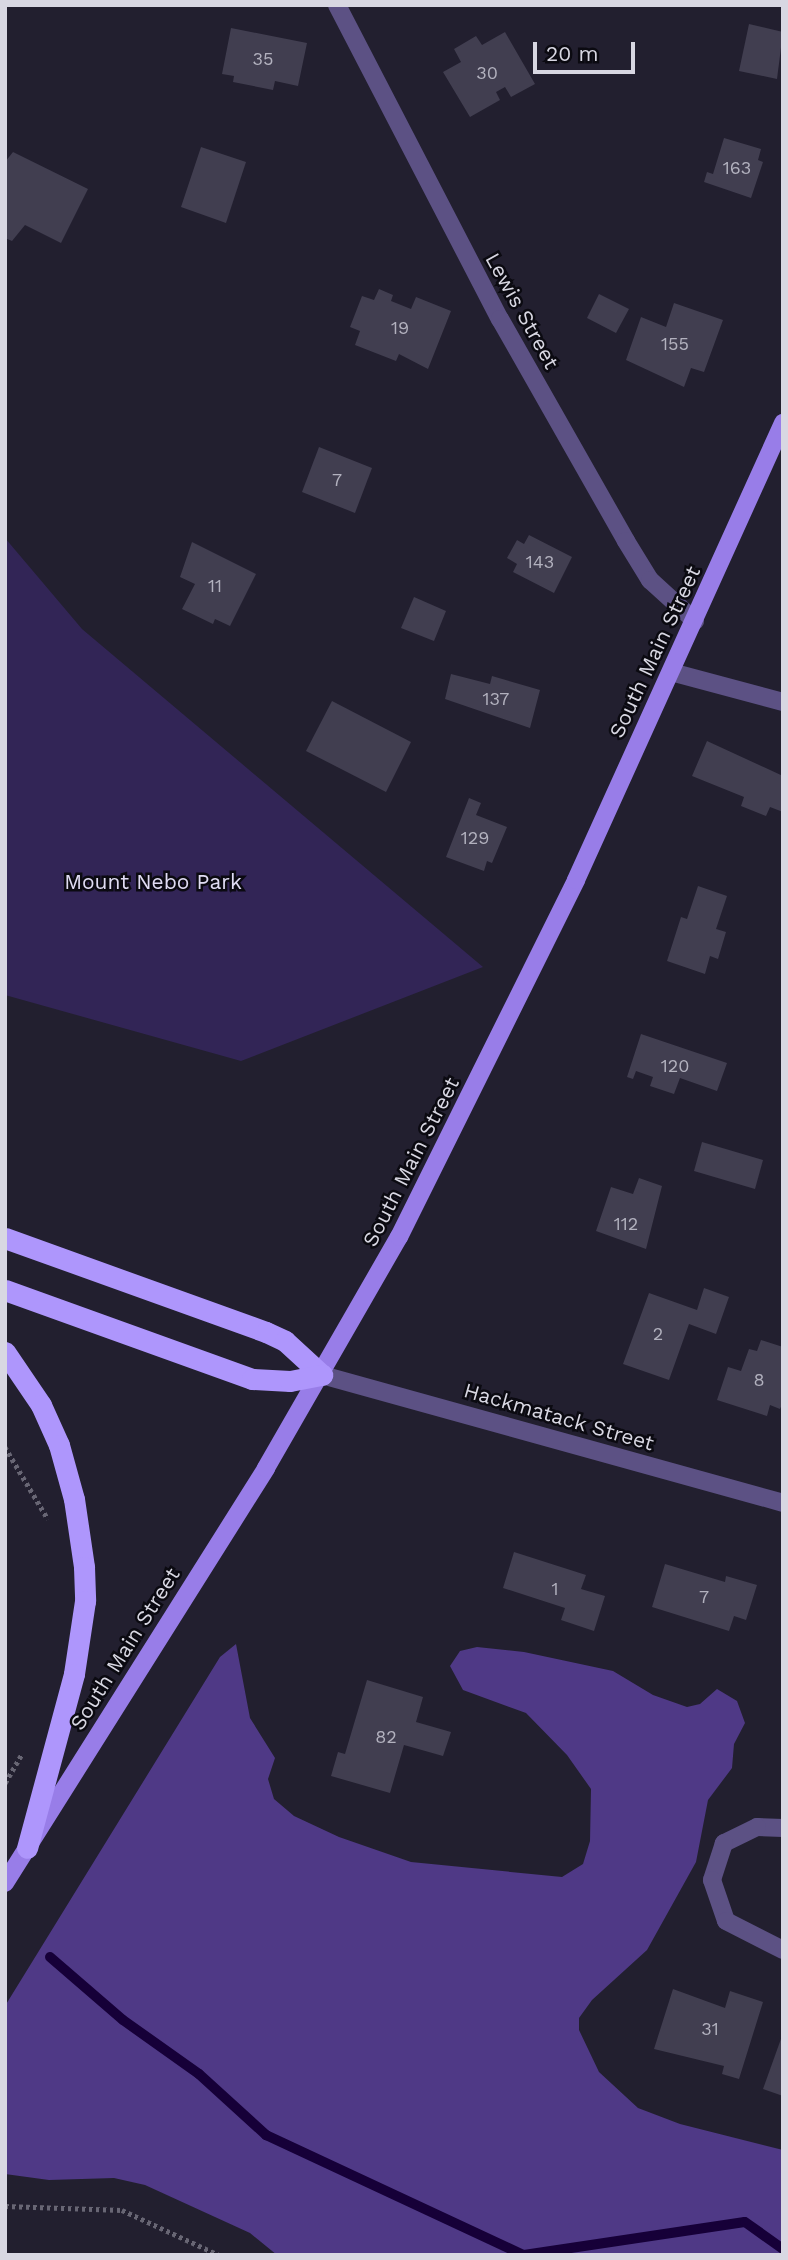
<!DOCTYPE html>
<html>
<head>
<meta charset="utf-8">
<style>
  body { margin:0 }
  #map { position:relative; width:788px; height:2260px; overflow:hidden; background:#221f2f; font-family:"Work Sans",sans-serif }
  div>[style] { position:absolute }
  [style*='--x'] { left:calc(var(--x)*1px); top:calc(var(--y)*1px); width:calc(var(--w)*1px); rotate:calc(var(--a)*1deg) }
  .green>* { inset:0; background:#322556 }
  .forest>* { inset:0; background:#4f3986 }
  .stream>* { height:10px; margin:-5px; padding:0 5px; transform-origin:5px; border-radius:5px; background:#160038 }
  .building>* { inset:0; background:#413e50 }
  .path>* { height:4.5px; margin-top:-2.25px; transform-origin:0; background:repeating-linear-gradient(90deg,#686674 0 3.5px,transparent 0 7px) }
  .minor>* { height:18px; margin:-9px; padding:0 9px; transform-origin:9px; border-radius:9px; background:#5c5184 }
  .major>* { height:18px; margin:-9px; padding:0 9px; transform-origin:9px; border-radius:9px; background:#987de8 }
  .highway>* { height:21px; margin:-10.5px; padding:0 10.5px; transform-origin:10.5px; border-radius:10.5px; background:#ae96fc }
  span { translate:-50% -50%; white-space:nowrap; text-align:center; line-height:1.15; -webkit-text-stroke:5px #0b0a11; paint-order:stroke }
  .number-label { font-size:18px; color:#b2b1be }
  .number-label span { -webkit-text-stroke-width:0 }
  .street-label { font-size:21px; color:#d8d7e2 }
  .park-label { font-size:21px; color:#e0dcf3 }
  .frame { position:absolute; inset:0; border:7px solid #d8d7e2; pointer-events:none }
  .scale { position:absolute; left:533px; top:42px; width:102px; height:32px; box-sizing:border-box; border:4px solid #d8d7e2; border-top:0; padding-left:9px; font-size:21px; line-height:24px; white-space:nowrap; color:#d8d7e2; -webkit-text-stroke:5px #0b0a11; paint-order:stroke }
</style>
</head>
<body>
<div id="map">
  <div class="green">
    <div style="clip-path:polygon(5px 538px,82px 629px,483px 967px,241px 1061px,5px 995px)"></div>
  </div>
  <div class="forest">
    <div style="clip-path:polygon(236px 1644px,250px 1718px,275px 1758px,268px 1779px,274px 1799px,294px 1816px,339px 1837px,411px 1862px,562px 1877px,583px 1864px,590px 1841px,591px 1789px,567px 1755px,526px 1713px,463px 1690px,450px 1666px,460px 1651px,477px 1647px,524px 1652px,613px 1671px,653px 1695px,687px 1707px,700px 1704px,717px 1689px,737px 1701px,745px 1723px,734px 1744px,732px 1768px,708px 1800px,696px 1862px,647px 1950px,592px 2000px,579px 2018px,579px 2030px,599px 2072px,638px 2108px,680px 2124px,783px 2150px,783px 2255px,277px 2255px,250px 2233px,145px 2185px,114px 2178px,49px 2180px,5px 2174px,5px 2006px,220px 1657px)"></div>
  </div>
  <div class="stream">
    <div style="--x:50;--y:1957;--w:96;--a:40.8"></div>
    <div style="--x:123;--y:2020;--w:93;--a:35.4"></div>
    <div style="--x:199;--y:2074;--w:91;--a:42.3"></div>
    <div style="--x:266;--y:2135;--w:284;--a:25"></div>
    <div style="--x:524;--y:2255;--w:223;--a:-8.5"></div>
    <div style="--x:745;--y:2222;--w:47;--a:35.4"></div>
  </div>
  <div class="building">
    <div style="clip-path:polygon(749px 24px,783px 32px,777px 79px,739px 71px)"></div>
    <div style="clip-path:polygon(231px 28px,307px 43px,298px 86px,275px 81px,273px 90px,233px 82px,234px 76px,222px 74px)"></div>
    <div style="clip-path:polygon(505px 32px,535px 84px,511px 97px,505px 87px,496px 92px,500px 100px,470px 117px,443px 72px,461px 62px,454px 49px,476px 36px,482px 45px)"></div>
    <div style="clip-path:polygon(724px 138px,761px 149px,758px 160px,763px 162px,751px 198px,704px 182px,707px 172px,713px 174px)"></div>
    <div style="clip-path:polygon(201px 147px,246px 162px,226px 223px,181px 207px)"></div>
    <div style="clip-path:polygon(13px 152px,88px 189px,61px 243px,25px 225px,12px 241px,5px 238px,5px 162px)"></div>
    <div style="clip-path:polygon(379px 289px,393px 295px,391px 301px,411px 309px,416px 297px,451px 311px,428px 369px,399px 354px,396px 361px,355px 345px,360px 331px,350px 327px,362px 296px,374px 300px)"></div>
    <div style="clip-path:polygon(599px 294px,629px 309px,616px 333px,587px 318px)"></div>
    <div style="clip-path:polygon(674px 303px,723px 320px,704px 372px,691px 368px,684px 387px,626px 360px,641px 317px,666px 327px)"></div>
    <div style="clip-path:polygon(319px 447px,372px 468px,355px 513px,302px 492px)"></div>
    <div style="clip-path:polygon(529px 535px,572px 557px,554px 593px,513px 572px,517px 564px,507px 558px,517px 540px,524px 544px)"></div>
    <div style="clip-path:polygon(192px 542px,256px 574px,230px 626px,215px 619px,213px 624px,182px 609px,195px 584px,180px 577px)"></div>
    <div style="clip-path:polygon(414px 597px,446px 611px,434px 641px,401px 628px)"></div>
    <div style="clip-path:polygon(451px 674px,490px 684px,492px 676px,540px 690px,530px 728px,445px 699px)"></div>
    <div style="clip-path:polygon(332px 701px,411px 742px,386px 792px,306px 751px)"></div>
    <div style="clip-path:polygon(707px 741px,783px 776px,783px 812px,770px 807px,766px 816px,741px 806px,744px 797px,692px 776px)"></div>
    <div style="clip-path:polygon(469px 798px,481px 803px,476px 815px,507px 827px,492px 863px,487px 861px,484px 871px,446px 857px)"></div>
    <div style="clip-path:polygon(698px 886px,727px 896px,716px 929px,726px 932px,718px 959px,710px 956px,705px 974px,667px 961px,681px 917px,687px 919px)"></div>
    <div style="clip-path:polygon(641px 1034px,727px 1063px,717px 1091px,680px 1078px,674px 1094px,650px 1086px,653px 1077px,636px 1071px,633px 1079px,627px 1077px)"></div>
    <div style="clip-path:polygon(702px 1142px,763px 1160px,755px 1189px,694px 1171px)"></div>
    <div style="clip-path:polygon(639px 1178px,662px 1186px,646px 1249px,596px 1231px,611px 1187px,633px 1194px)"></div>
    <div style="clip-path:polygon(704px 1288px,729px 1297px,716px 1334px,689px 1324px,669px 1380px,623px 1364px,649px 1293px,697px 1310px)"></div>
    <div style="clip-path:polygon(761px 1340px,783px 1347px,783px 1402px,780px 1409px,770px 1405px,767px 1416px,717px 1400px,728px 1367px,741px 1371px,749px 1349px,757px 1351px)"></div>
    <div style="clip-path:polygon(514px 1552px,586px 1575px,581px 1589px,605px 1596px,594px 1631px,561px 1620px,565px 1608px,503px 1588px)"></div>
    <div style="clip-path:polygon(665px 1564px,725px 1582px,726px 1576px,757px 1585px,746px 1620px,734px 1616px,729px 1631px,652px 1607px)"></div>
    <div style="clip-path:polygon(367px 1680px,423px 1697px,416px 1722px,451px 1732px,443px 1756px,404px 1745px,390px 1793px,331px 1776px,338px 1752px,345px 1754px)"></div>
    <div style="clip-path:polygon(673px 1989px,725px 2008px,730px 1991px,763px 2002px,739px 2079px,722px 2074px,724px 2066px,654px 2049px)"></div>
    <div style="clip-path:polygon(782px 2036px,783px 2036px,783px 2096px,763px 2089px)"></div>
  </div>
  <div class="path">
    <div style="--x:5;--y:1447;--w:84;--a:59.2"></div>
    <div style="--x:5;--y:1783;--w:34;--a:-60"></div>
    <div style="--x:5;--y:2206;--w:117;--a:2"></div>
    <div style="--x:122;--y:2210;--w:107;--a:24.9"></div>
  </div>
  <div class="minor">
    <div style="--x:337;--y:5;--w:354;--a:62.6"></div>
    <div style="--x:500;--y:319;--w:255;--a:60.4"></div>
    <div style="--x:626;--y:541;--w:46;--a:58.4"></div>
    <div style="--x:650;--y:580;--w:61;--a:42.3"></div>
    <div style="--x:671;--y:672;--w:116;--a:15"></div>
    <div style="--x:322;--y:1375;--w:478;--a:15.5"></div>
    <div style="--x:783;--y:1828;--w:26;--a:-178"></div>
    <div style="--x:757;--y:1827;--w:37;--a:154"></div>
    <div style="--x:724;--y:1843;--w:39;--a:108"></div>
    <div style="--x:712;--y:1880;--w:43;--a:71.1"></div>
    <div style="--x:726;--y:1921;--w:64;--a:27"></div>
  </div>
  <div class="major">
    <div style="--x:5;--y:1883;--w:490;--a:-57.8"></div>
    <div style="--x:266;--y:1468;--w:267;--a:-60.1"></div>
    <div style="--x:399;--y:1237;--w:398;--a:-63.6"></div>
    <div style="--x:576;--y:880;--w:502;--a:-65.63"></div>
  </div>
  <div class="highway">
    <div style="--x:5;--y:1238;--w:277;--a:19.8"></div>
    <div style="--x:266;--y:1332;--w:21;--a:25"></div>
    <div style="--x:285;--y:1341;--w:50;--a:42.6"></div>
    <div style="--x:5;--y:1290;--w:263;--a:19.8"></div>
    <div style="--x:252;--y:1379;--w:38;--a:3"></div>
    <div style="--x:290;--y:1381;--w:33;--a:-11"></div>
    <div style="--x:5;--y:1352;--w:64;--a:55.8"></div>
    <div style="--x:41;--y:1405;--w:44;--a:65.8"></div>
    <div style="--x:59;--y:1445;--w:56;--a:74.5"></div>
    <div style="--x:74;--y:1499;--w:69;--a:81.6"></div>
    <div style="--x:84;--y:1567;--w:34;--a:88"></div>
    <div style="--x:85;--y:1601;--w:74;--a:98.6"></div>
    <div style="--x:74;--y:1674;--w:180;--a:105.1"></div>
  </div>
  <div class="number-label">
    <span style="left:263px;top:59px">35</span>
    <span style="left:487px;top:73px">30</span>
    <span style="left:737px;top:168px">163</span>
    <span style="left:400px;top:328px">19</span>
    <span style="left:675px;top:344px">155</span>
    <span style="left:337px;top:480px">7</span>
    <span style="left:540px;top:562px">143</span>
    <span style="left:215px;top:586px">11</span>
    <span style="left:496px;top:699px">137</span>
    <span style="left:475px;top:838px">129</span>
    <span style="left:675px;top:1066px">120</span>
    <span style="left:626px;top:1224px">112</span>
    <span style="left:658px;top:1334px">2</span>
    <span style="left:759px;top:1380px">8</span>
    <span style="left:555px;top:1589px">1</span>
    <span style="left:704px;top:1597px">7</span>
    <span style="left:386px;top:1737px">82</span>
    <span style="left:710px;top:2029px">31</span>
  </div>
  <div class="street-label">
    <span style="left:522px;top:311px;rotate:61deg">Lewis Street</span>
    <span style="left:655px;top:652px;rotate:-65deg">South Main Street</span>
    <span style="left:411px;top:1162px;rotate:-63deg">South Main Street</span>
    <span style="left:559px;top:1417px;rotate:16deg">Hackmatack Street</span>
    <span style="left:125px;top:1649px;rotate:-58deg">South Main Street</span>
  </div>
  <div class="park-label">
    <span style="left:153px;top:882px">Mount Nebo Park</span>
  </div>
  <div class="frame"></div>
  <div class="scale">20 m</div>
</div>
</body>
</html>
